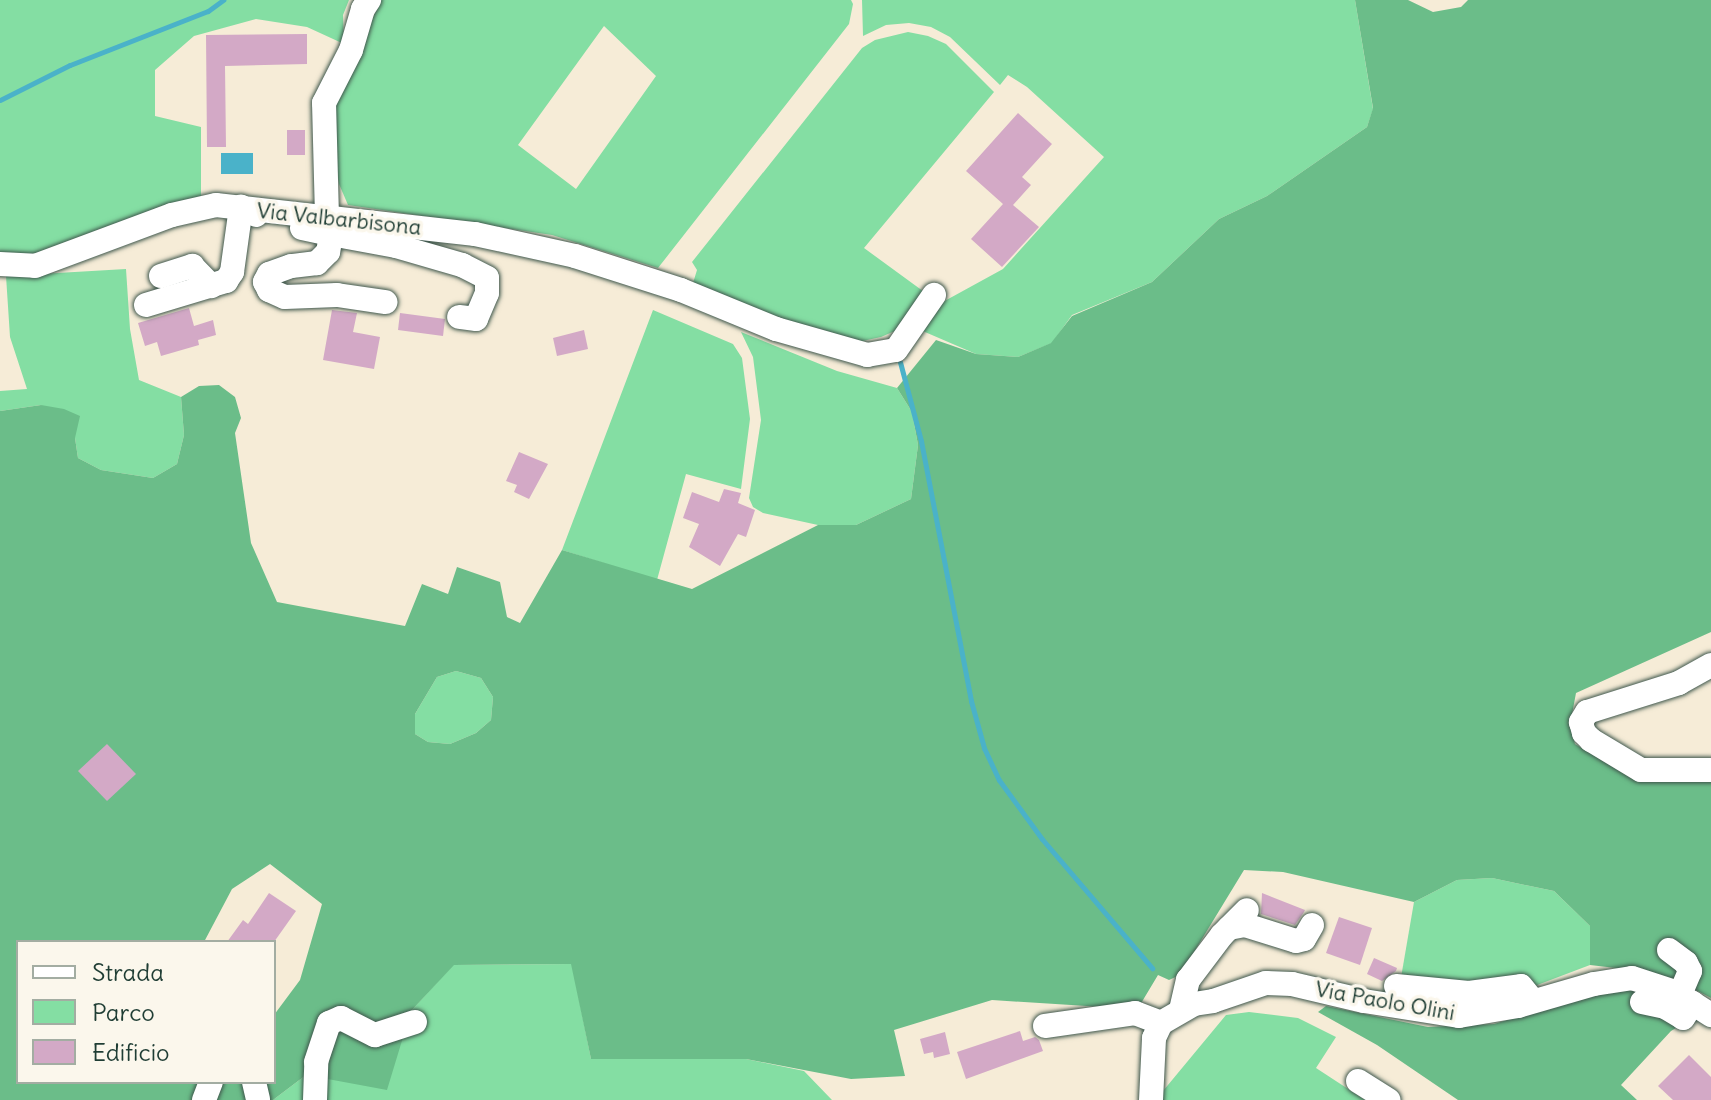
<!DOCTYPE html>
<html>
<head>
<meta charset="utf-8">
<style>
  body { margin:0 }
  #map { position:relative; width:1711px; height:1100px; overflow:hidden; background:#f6ecd7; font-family:Delius,sans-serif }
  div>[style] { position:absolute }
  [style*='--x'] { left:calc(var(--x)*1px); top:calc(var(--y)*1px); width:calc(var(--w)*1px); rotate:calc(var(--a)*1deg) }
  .green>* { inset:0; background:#84dea3 }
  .forest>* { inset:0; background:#6bbd89 }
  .water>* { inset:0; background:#4ab2c9 }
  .stream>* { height:5px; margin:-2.5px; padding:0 2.5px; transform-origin:2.5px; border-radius:2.5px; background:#4ab2c9 }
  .building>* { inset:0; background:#d3a9c6 }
  .roads { filter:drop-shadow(0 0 2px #3f574c) drop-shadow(0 0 2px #3f574c) }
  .minor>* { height:24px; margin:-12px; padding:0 12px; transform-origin:12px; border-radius:12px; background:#fff }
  span { translate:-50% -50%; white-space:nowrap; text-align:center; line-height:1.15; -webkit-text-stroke:7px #fbf7ec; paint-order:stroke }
  .street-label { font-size:22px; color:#1f3d34 }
  .legend { position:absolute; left:16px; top:940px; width:260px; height:144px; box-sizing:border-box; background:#fbf7ec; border:2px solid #a3ada2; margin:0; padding:10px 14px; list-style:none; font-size:24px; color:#1f3d34 }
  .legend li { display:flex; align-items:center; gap:16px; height:40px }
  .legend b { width:40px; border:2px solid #a3ada2 }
</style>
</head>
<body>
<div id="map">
  <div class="green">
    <div style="clip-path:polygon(0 0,349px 0,343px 15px,344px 44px,307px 27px,256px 19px,194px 36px,155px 70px,155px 116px,201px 127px,201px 198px,60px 253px,0 256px)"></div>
    <div style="clip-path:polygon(evenodd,381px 0,851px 0,853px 4px,849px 24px,658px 268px,552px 235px,348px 205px,339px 184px,333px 145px,334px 105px,381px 0,604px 26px,656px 76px,576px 189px,518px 145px,604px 26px)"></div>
    <div style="clip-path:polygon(862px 0,1355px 0,1373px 109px,1367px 127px,1267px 196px,1219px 219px,1152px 282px,1072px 315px,1052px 343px,1018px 357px,976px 354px,918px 329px,930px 309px,1003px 269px,1104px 157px,1027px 87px,1008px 75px,1000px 85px,950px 37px,931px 27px,909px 23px,886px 25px,863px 36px)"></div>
    <div style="clip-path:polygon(908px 32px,928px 36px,946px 44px,994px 92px,864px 248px,927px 294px,904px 327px,881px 337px,849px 344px,767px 319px,693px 283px,697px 270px,692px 262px,862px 48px,875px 40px)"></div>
    <div style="clip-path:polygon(126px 269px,130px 329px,139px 380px,181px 397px,184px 435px,177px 464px,153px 478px,101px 470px,78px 458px,75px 438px,41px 405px,0 411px,0 391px,27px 389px,10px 337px,6px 276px)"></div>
    <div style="clip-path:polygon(653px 310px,733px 344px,742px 358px,750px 419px,741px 489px,686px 474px,657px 580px,562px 550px)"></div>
    <div style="clip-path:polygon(741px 332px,837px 371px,897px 388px,912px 412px,918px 445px,911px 499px,856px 525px,818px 525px,763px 513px,753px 507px,749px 498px,761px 420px,753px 357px)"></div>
    <div style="clip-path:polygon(456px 671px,481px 678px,493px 697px,491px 720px,476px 733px,450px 744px,428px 742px,415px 734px,415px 714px,437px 677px)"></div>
    <div style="clip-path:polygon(1492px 878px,1554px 891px,1590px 926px,1590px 965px,1532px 987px,1398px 995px,1414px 902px,1457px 880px)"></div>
    <div style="clip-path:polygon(572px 964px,591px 1059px,746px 1059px,804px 1071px,832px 1100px,273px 1100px,306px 1075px,411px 1011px,453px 965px)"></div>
    <div style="clip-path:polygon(1249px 1012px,1298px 1018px,1336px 1037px,1316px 1068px,1365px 1100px,1163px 1100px,1163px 1091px,1226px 1015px)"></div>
  </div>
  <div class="forest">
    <div style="clip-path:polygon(evenodd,1355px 0,1408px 0,1433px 12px,1461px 7px,1468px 0,1711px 0,1711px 632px,1576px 693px,1570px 725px,1575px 744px,1631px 778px,1711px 781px,1711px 998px,1679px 981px,1633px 970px,1590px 965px,1590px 926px,1554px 891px,1492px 878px,1457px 880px,1414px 902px,1283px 872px,1244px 870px,1180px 975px,1169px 980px,1158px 975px,1140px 1005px,1134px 1009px,992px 1000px,894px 1030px,905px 1076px,851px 1079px,746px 1059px,591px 1059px,571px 964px,454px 965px,411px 1011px,387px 1090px,306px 1075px,273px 1100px,0 1100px,0 411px,41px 405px,64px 409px,80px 416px,75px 438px,78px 458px,101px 470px,153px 478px,177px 464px,184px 435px,181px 397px,199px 386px,219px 385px,235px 397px,241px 418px,235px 433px,251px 543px,277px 602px,405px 626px,422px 584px,448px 594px,457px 567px,500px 582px,507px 617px,520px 623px,562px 550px,692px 589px,818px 525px,856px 525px,911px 499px,918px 445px,912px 412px,897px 388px,936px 340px,976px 354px,1018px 357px,1051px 343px,1072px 316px,1152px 282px,1219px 219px,1267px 196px,1367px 127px,1373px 108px,1355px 0,456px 671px,481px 678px,493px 697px,491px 720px,476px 733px,450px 744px,428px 742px,415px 734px,415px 714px,437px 677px,456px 671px,1355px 0,270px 864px,322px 904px,300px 980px,274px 1015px,274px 1082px,18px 1082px,18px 942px,204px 942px,232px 889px,270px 864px)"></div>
    <div style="clip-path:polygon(1630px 990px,1667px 1000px,1694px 1017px,1671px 1031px,1621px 1085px,1637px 1100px,1458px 1100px,1377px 1045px,1318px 1012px,1326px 1006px,1428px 1027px,1494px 1024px,1586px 996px)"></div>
  </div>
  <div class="water">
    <div style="clip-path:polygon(221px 153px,253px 153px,253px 174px,221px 174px)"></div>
  </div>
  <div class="stream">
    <div style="--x:0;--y:100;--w:78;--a:-26.6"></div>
    <div style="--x:70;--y:65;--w:148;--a:-21.4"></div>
    <div style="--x:208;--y:11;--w:19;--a:-36"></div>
    <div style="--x:900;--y:362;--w:82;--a:75.1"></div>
    <div style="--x:921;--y:441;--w:265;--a:79.1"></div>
    <div style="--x:971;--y:701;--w:49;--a:74.5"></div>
    <div style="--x:984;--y:748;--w:35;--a:65"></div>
    <div style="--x:999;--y:780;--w:73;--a:53.9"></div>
    <div style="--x:1042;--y:839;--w:170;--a:49.5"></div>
  </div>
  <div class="building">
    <div style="clip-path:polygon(307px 34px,307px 64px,225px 66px,226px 147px,207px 147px,206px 35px)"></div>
    <div style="clip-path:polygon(1018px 113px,1052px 144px,1022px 177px,1031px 185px,1013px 205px,1039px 227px,1002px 267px,971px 239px,1003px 204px,966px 171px)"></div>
    <div style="clip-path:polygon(287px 130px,305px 130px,305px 155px,287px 155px)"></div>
    <div style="clip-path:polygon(189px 308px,194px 326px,213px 320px,216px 335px,198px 340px,199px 345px,161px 356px,157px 342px,145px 346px,138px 323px)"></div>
    <div style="clip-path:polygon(332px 310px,357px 313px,353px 332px,380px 337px,374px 369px,323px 360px)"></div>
    <div style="clip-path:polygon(400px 313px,445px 319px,443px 336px,398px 330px)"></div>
    <div style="clip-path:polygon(584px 330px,588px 349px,557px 356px,553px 338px)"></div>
    <div style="clip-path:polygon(519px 452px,548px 464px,529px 499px,514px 492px,517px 485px,506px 481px)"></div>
    <div style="clip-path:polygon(724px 489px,741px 493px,738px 503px,755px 510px,746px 537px,738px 534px,720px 566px,689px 547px,699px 524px,683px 518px,692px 492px,719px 502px)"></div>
    <div style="clip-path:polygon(107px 744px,136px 774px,107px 801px,78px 771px)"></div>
    <div style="clip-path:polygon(269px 893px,296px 911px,274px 942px,227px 942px,243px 920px,248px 924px)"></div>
    <div style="clip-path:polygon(1262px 893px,1305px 910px,1304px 912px,1295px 925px,1261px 914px)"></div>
    <div style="clip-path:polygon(1339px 917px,1372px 928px,1360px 965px,1326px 953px)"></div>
    <div style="clip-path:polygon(1374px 958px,1397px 968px,1396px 971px,1382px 981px,1367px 974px)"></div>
    <div style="clip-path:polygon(1020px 1031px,1023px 1041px,1035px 1037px,1039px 1040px,1043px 1051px,966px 1079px,957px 1052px)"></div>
    <div style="clip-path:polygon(945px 1032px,950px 1054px,934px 1058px,933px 1052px,924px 1054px,920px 1039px)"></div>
    <div style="clip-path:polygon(1689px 1055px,1711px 1077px,1711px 1100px,1673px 1100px,1658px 1086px)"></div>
  </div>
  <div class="roads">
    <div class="minor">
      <div style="--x:327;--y:217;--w:114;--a:-91.5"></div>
      <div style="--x:324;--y:103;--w:59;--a:-63"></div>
      <div style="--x:351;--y:50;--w:43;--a:-73.7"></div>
      <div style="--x:363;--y:9;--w:11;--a:-56"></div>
      <div style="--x:302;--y:228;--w:30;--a:12"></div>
      <div style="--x:331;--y:234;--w:18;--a:99"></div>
      <div style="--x:328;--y:252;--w:16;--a:135"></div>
      <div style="--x:317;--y:263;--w:26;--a:173"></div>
      <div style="--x:291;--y:266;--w:23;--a:160"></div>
      <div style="--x:269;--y:274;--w:9;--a:117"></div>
      <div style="--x:265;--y:282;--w:9;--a:63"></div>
      <div style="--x:269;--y:290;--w:17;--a:24"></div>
      <div style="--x:285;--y:297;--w:52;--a:-2.2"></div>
      <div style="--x:337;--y:295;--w:49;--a:8.3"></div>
      <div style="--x:331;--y:234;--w:66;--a:10.5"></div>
      <div style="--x:396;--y:246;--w:69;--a:16.1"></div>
      <div style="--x:462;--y:265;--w:28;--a:27"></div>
      <div style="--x:487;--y:278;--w:15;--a:90"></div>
      <div style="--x:487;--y:293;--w:28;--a:113"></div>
      <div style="--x:476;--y:319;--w:17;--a:-173"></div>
      <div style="--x:0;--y:264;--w:35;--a:3"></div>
      <div style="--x:35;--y:266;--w:146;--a:-20.4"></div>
      <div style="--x:172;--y:215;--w:45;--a:-12.8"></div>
      <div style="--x:216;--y:205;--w:261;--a:6.4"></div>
      <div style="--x:475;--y:234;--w:102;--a:12.4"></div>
      <div style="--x:575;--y:256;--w:111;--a:17.8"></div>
      <div style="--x:681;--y:290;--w:103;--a:22.3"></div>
      <div style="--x:776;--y:329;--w:95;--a:15.9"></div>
      <div style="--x:867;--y:355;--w:29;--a:-10"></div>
      <div style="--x:896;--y:350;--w:67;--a:-55.4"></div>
      <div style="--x:161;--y:276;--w:33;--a:-18"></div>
      <div style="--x:192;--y:266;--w:28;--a:46"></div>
      <div style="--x:146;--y:305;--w:84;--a:-16.7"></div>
      <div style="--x:226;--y:281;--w:11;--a:-56"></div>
      <div style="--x:232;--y:272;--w:66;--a:-82.1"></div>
      <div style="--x:241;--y:207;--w:17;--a:28"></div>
      <div style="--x:1711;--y:665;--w:37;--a:151"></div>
      <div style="--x:1679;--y:683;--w:96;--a:162.5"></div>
      <div style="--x:1587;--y:712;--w:12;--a:121"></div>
      <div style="--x:1581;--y:722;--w:11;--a:75"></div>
      <div style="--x:1584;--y:733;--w:10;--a:45"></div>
      <div style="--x:1591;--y:740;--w:58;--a:31"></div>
      <div style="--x:1641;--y:770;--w:70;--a:0"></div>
      <div style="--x:1229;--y:928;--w:16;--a:-11"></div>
      <div style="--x:1245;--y:925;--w:53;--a:17.4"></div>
      <div style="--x:1296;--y:941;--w:8;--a:-14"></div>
      <div style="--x:1304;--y:939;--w:16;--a:-60"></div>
      <div style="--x:1669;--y:950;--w:21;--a:37"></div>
      <div style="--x:1686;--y:963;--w:9;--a:63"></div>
      <div style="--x:1690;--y:971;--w:26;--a:113"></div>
      <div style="--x:1396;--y:986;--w:73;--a:5.5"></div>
      <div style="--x:1469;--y:993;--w:52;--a:-7.7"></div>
      <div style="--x:1521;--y:986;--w:19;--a:51"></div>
      <div style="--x:1642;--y:1002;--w:24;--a:12"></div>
      <div style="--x:1665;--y:1007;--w:21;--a:31"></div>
      <div style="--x:1683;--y:1018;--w:18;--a:-56"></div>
      <div style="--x:1181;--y:1010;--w:31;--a:-77"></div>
      <div style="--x:1188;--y:980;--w:56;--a:-52.9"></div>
      <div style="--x:1222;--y:935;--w:35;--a:-45"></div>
      <div style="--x:1045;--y:1026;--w:91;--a:-8.2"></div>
      <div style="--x:1135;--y:1013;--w:28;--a:21"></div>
      <div style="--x:1358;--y:1081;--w:36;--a:32"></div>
      <div style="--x:254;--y:1082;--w:18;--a:77"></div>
      <div style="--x:204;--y:1100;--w:19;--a:-69"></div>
      <div style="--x:315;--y:1100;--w:38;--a:-88"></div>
      <div style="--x:316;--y:1062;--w:41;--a:-71.6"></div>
      <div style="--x:329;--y:1023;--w:13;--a:-23"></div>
      <div style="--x:341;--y:1018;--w:38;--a:27"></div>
      <div style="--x:375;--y:1035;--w:42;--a:-18"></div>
      <div style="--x:1151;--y:1100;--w:62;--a:-87.2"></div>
      <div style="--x:1154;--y:1038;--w:17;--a:-65"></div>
      <div style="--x:1161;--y:1023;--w:38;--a:-30"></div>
      <div style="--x:1194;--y:1004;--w:19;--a:-9"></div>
      <div style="--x:1213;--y:1001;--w:56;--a:-18.8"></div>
      <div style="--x:1266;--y:983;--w:26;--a:2"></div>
      <div style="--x:1292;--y:984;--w:74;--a:13.3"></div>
      <div style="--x:1364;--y:1001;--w:96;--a:9"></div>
      <div style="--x:1459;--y:1016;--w:60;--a:-9.6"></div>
      <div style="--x:1518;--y:1006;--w:79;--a:-16.1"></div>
      <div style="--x:1594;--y:984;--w:38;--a:-9"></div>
      <div style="--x:1632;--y:978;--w:45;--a:18"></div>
      <div style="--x:1675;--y:992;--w:43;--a:32.6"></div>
    </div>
  </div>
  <div class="street-label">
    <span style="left:339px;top:219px;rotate:6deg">Via Valbarbisona</span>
    <span style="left:1385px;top:1001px;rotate:10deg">Via Paolo Olini</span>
  </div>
  <ul class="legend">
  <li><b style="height:10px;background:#fff"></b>Strada</li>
  <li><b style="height:22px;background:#84dea3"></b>Parco</li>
  <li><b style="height:22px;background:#d3a9c6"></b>Edificio</li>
  </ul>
</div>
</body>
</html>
